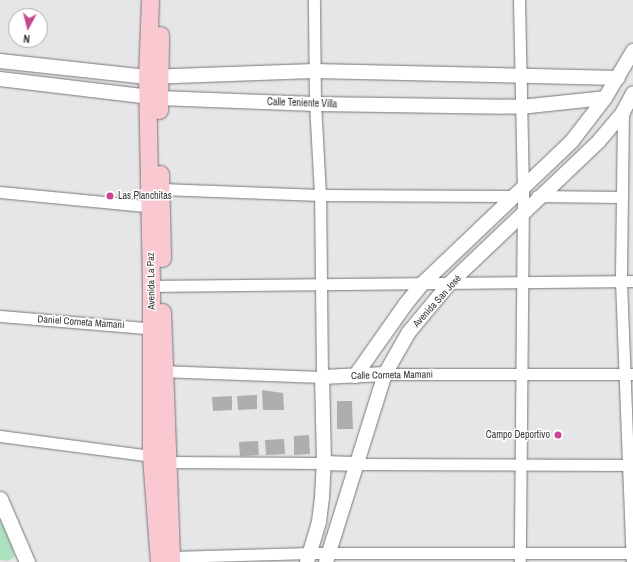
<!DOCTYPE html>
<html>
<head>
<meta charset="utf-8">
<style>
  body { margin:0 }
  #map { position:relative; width:633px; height:562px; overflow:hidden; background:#e6e6e8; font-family:"Archivo Narrow",sans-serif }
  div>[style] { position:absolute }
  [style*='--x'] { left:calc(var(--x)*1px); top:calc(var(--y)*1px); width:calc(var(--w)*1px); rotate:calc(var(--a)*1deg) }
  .green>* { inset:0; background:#ade2c1 }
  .building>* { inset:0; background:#b0aead }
  .roads { filter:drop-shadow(0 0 1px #777779) drop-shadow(0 0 1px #777779) }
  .minor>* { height:11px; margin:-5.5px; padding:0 5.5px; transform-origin:5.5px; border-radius:5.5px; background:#fff }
  .tertiary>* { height:14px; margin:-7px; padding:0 7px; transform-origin:7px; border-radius:7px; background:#fff }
  .secondary>* { height:15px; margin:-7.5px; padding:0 7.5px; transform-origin:7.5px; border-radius:7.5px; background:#fff }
  .primary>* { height:17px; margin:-8.5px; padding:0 8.5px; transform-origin:8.5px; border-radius:8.5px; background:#fac8d1 }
  .dots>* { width:11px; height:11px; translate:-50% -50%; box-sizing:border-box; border:2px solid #fff; border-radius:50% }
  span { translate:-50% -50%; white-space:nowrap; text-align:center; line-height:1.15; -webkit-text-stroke:3px #fff; paint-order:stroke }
  .street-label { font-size:10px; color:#343535 }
  .poi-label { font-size:10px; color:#343535 }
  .left { translate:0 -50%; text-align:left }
  .right { translate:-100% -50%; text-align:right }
  .north { position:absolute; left:8px; top:8px; width:40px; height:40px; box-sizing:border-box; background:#fff; border:1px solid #aeaeae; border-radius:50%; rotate:187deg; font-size:11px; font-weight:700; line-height:16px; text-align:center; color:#343535 }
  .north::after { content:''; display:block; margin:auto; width:14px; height:18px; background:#c8468f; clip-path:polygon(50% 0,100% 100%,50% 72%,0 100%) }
</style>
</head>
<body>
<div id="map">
  <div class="green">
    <div style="clip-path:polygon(0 516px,14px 551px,14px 557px,9px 561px,0 560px)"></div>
  </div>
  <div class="building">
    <div style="clip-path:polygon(262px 390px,283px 393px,284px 410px,263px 410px)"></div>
    <div style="clip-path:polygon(257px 395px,257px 409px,238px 410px,237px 396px)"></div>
    <div style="clip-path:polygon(232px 396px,232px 410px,213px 411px,212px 397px)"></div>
    <div style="clip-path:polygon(337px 401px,352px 401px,353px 429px,337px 429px)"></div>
    <div style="clip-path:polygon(309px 435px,310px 454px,294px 455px,294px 436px)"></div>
    <div style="clip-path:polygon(284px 439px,285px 454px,266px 455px,265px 440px)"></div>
    <div style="clip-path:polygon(258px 441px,259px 455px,240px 456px,239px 442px)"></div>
  </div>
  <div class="roads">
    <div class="minor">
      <div style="--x:519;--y:0;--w:196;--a:88.8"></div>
      <div style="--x:523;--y:196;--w:366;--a:90.5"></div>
      <div style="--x:623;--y:112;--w:169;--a:90.7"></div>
      <div style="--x:621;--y:281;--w:281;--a:87.8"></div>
      <div style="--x:161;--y:189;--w:159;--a:2.2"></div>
      <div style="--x:320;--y:195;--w:198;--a:0.3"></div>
      <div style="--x:0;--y:192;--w:156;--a:5.5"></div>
      <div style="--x:537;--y:196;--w:84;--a:0.7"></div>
      <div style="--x:151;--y:286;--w:482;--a:-0.6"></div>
      <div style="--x:0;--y:316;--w:158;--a:4.7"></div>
      <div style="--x:159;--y:371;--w:163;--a:2.1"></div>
      <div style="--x:322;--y:377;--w:182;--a:-90.6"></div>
      <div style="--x:320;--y:195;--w:91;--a:-93.1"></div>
      <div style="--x:315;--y:104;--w:104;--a:-90.6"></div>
      <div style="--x:385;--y:374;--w:248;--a:0"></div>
      <div style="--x:0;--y:436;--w:152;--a:7.5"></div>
      <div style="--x:151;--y:456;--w:16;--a:22"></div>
      <div style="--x:166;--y:462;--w:158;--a:0.4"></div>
      <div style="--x:356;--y:464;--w:277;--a:0.2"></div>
      <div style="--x:171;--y:557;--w:139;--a:-1.6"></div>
      <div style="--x:310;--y:553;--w:323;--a:0"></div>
    </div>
    <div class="tertiary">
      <div style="--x:0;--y:61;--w:148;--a:6.2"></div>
      <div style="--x:147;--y:77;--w:167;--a:-2.1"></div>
      <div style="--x:314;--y:71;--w:304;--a:1.3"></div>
      <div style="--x:0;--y:79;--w:160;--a:6.8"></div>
      <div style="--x:159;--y:98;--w:156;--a:2.2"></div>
      <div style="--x:315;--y:104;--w:205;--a:0.8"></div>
      <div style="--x:520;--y:107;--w:85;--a:-6"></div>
      <div style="--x:355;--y:376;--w:87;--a:-54.8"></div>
      <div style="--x:405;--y:305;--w:27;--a:-51"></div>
      <div style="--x:422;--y:284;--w:207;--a:-43.6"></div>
      <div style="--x:572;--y:141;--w:54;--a:-52.5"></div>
      <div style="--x:605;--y:98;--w:55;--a:-59.2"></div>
      <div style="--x:324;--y:463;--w:32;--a:2"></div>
      <div style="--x:307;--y:562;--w:42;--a:-73.3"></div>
      <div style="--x:319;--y:522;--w:24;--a:-83"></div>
      <div style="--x:322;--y:498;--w:35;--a:-87"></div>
      <div style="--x:324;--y:463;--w:86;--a:-91.3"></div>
      <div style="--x:322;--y:377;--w:63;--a:-2.7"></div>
      <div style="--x:326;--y:562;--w:197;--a:-72.6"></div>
      <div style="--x:385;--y:374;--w:48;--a:-60.3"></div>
      <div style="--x:409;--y:332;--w:62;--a:-50.2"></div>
      <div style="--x:449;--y:284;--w:207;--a:-43.6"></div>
      <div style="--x:599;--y:141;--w:38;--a:-50"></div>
      <div style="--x:623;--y:112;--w:21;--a:-62"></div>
    </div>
    <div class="secondary">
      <div style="--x:0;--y:499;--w:69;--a:66.8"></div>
    </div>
    <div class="primary">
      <div style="--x:150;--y:0;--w:77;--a:92.2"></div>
      <div style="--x:147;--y:77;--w:209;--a:88.9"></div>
      <div style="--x:151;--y:286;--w:170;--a:90"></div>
      <div style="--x:151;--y:456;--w:106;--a:85.7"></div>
      <div style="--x:159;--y:110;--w:75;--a:-89.2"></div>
      <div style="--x:160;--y:174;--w:84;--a:88.6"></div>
      <div style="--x:162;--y:312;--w:250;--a:87.9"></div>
    </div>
  </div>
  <div class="dots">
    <div style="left:110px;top:196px;background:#c8468f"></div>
    <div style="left:558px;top:435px;background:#c8468f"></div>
  </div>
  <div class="street-label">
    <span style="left:302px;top:103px;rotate:2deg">Calle Teniente Villa</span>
    <span style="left:151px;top:281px;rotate:-91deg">Avenida La Paz</span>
    <span style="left:437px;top:301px;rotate:-48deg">Avenida San José</span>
    <span style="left:81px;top:322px;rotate:4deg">Daniel Corneta Mamani</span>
    <span style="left:392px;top:375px;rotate:-1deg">Calle Corneta Mamani</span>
  </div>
  <div class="poi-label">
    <span class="left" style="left:118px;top:196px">Las Planchitas</span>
    <span class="right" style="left:550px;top:435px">Campo Deportivo</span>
  </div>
  <div class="north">N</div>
</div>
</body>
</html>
